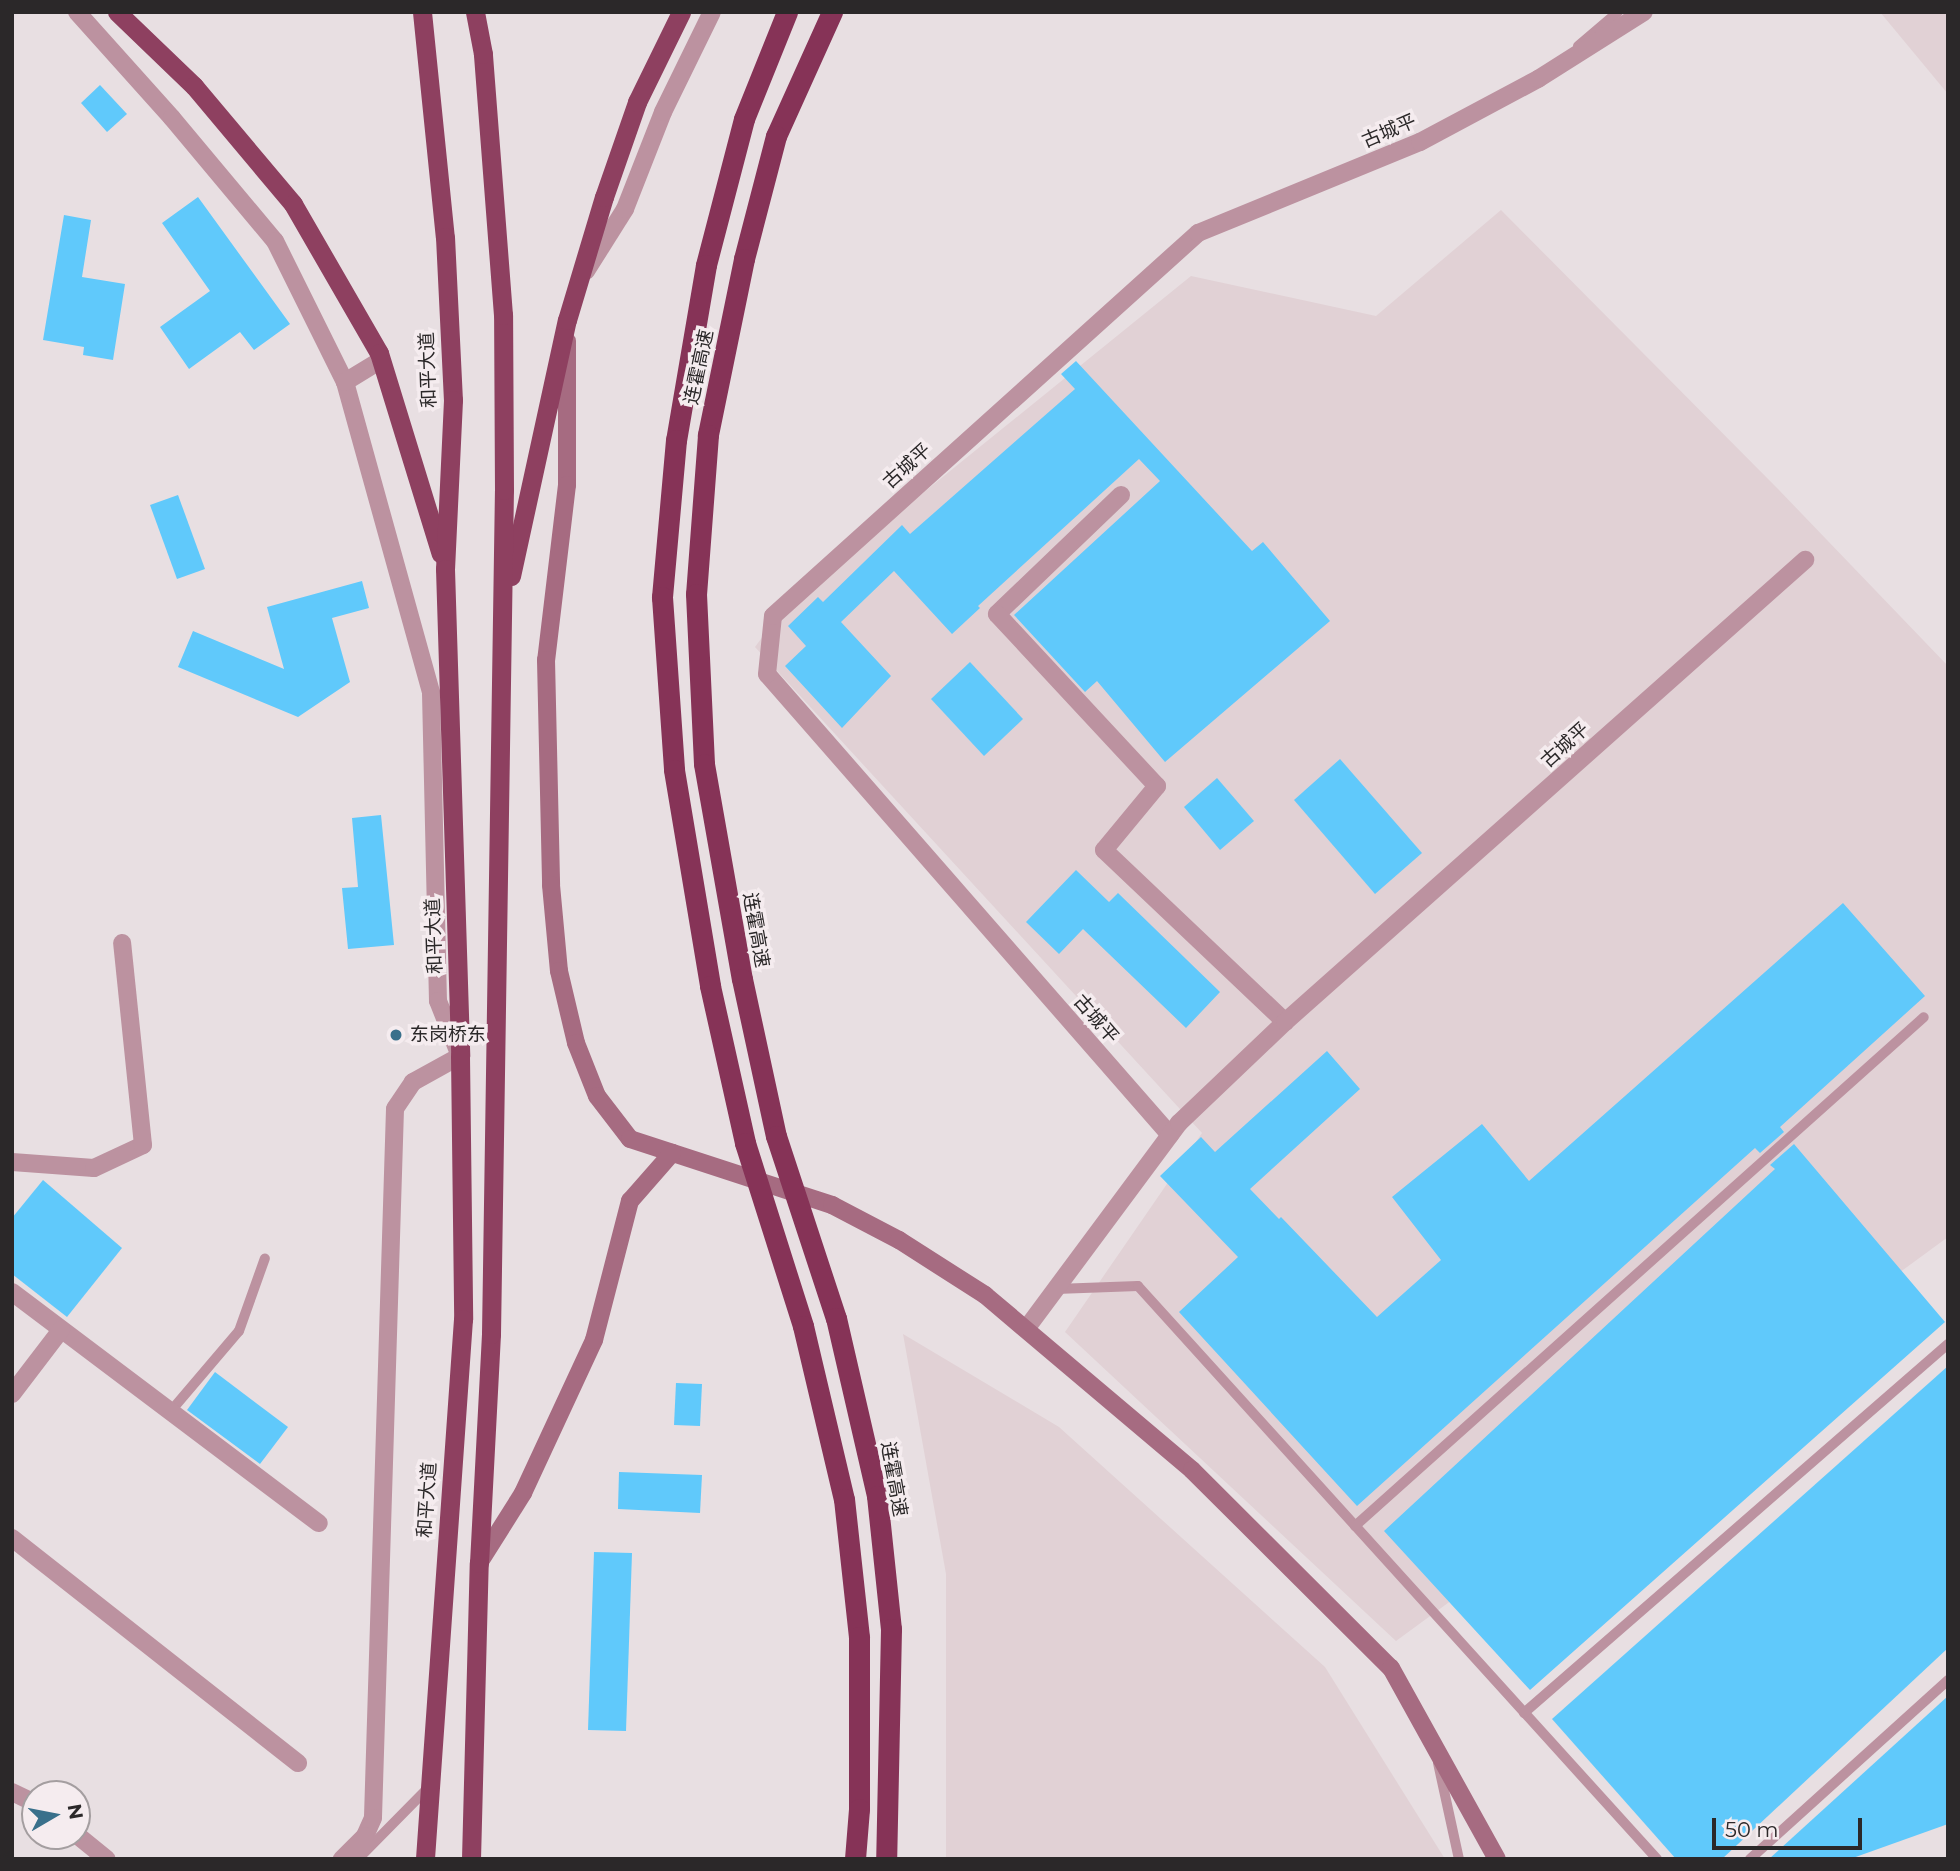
<!DOCTYPE html>
<html>
<head>
<meta charset="utf-8">
<style>
  body { margin:0 }
  #map { position:relative; width:1960px; height:1871px; overflow:hidden; background:#e8dfe2; font-family:Montserrat,"Noto Sans SC",sans-serif }
  div>[style] { position:absolute }
  [style*='--x'] { left:calc(var(--x)*1px); top:calc(var(--y)*1px); width:calc(var(--w)*1px); rotate:calc(var(--a)*1deg) }
  .built>* { inset:0; background:#e1d1d5 }
  .building>* { inset:0; background:#60c9fb }
  .service>* { height:10px; margin:-5px; padding:0 5px; transform-origin:5px; border-radius:5px; background:#bc92a0 }
  .minor>* { height:18px; margin:-9px; padding:0 9px; transform-origin:9px; border-radius:9px; background:#bc92a0 }
  .secondary>* { height:18px; margin:-9px; padding:0 9px; transform-origin:9px; border-radius:9px; background:#a66b81 }
  .trunk>* { height:19px; margin:-9.5px; padding:0 9.5px; transform-origin:9.5px; border-radius:9.5px; background:#8e4060 }
  .motorway>* { height:21px; margin:-10.5px; padding:0 10.5px; transform-origin:10.5px; border-radius:10.5px; background:#863357 }
  .dots>* { width:19px; height:19px; translate:-50% -50%; box-sizing:border-box; border:4px solid #f5ecef; border-radius:50% }
  span { translate:-50% -50%; white-space:nowrap; text-align:center; line-height:1.15; -webkit-text-stroke:7px #f5ecef; paint-order:stroke }
  .street-label { font-size:19px; color:#2b2829 }
  .poi-label { font-size:19px; color:#2b2829 }
  .left { translate:0 -50%; text-align:left }
  .frame { position:absolute; inset:0; border:14px solid #2b2829; pointer-events:none }
  .north { position:absolute; left:21px; top:1780px; width:70px; height:70px; box-sizing:border-box; background:#f5ecef; border:2px solid #a49ea0; border-radius:50%; rotate:80deg; font-size:19px; font-weight:700; line-height:28px; text-align:center; color:#2b2829 }
  .north::after { content:''; display:block; margin:auto; width:24px; height:32px; background:#39708b; clip-path:polygon(50% 0,100% 100%,50% 72%,0 100%) }
  .scale { position:absolute; left:1712px; top:1818px; width:150px; height:32px; box-sizing:border-box; border:4px solid #2b2829; border-top:0; padding-left:9px; font-size:21px; line-height:24px; white-space:nowrap; color:#2b2829; -webkit-text-stroke:5px #f5ecef; paint-order:stroke }
</style>
</head>
<body>
<div id="map">
  <div class="built">
    <div style="clip-path:polygon(1880px 12px,1948px 12px,1948px 94px)"></div>
    <div style="clip-path:polygon(1501px 210px,1778px 489px,1948px 666px,1948px 1237px,1396px 1641px,1065px 1332px,1202px 1133px,755px 647px,787px 603px,1191px 276px,1376px 316px)"></div>
    <div style="clip-path:polygon(903px 1334px,1059px 1427px,1325px 1667px,1445px 1859px,946px 1859px,946px 1574px)"></div>
  </div>
  <div class="building">
    <div style="clip-path:polygon(100px 85px,127px 114px,107px 132px,81px 103px)"></div>
    <div style="clip-path:polygon(198px 197px,290px 324px,254px 350px,240px 332px,189px 369px,160px 327px,210px 291px,162px 223px)"></div>
    <div style="clip-path:polygon(64px 215px,91px 220px,82px 277px,125px 284px,113px 360px,83px 355px,84px 347px,43px 340px)"></div>
    <div style="clip-path:polygon(1076px 361px,1252px 551px,1263px 542px,1330px 621px,1165px 762px,1097px 681px,1085px 692px,1014px 615px,1160px 481px,1139px 459px,978px 606px,980px 608px,952px 634px,894px 571px,841px 622px,891px 676px,842px 728px,785px 666px,806px 646px,788px 626px,818px 597px,823px 602px,902px 525px,910px 534px,1075px 389px,1061px 374px)"></div>
    <div style="clip-path:polygon(178px 495px,205px 569px,177px 579px,150px 505px)"></div>
    <div style="clip-path:polygon(362px 581px,369px 608px,332px 618px,350px 682px,298px 717px,178px 667px,193px 631px,284px 669px,267px 607px)"></div>
    <div style="clip-path:polygon(970px 662px,1023px 719px,984px 756px,931px 699px)"></div>
    <div style="clip-path:polygon(1340px 759px,1422px 853px,1375px 894px,1294px 800px)"></div>
    <div style="clip-path:polygon(1217px 778px,1254px 821px,1220px 850px,1184px 807px)"></div>
    <div style="clip-path:polygon(381px 815px,394px 945px,348px 949px,342px 888px,358px 887px,352px 818px)"></div>
    <div style="clip-path:polygon(1076px 870px,1109px 902px,1118px 893px,1220px 992px,1186px 1028px,1083px 929px,1059px 954px,1026px 922px)"></div>
    <div style="clip-path:polygon(1843px 903px,1925px 996px,1780px 1127px,1784px 1132px,1760px 1153px,1755px 1148px,1357px 1506px,1179px 1312px,1238px 1257px,1160px 1176px,1201px 1137px,1215px 1152px,1327px 1051px,1360px 1089px,1250px 1189px,1279px 1219px,1281px 1217px,1377px 1317px,1441px 1260px,1392px 1197px,1482px 1124px,1529px 1181px)"></div>
    <div style="clip-path:polygon(1794px 1144px,1945px 1322px,1530px 1690px,1384px 1531px,1775px 1169px,1770px 1165px)"></div>
    <div style="clip-path:polygon(43px 1180px,122px 1248px,67px 1317px,12px 1274px,12px 1218px)"></div>
    <div style="clip-path:polygon(1948px 1366px,1948px 1648px,1722px 1859px,1676px 1859px,1552px 1719px)"></div>
    <div style="clip-path:polygon(215px 1372px,288px 1427px,260px 1464px,187px 1410px)"></div>
    <div style="clip-path:polygon(676px 1383px,702px 1384px,700px 1426px,674px 1425px)"></div>
    <div style="clip-path:polygon(619px 1472px,702px 1475px,700px 1513px,618px 1509px)"></div>
    <div style="clip-path:polygon(594px 1552px,632px 1553px,626px 1731px,588px 1730px)"></div>
    <div style="clip-path:polygon(1948px 1696px,1948px 1824px,1850px 1859px,1769px 1859px)"></div>
  </div>
  <div class="service">
    <div style="--x:1578;--y:46;--w:52;--a:-40.4"></div>
    <div style="--x:1056;--y:1289;--w:82;--a:-2.1"></div>
    <div style="--x:1138;--y:1286;--w:773;--a:47.83"></div>
    <div style="--x:170;--y:1412;--w:106;--a:-49.6"></div>
    <div style="--x:239;--y:1331;--w:77;--a:-70.4"></div>
    <div style="--x:1355;--y:1526;--w:763;--a:-41.81"></div>
    <div style="--x:1524;--y:1713;--w:562;--a:-41.03"></div>
    <div style="--x:1438;--y:1763;--w:98;--a:77.7"></div>
    <div style="--x:358;--y:1859;--w:100;--a:-45.4"></div>
    <div style="--x:1750;--y:1859;--w:267;--a:-42.1"></div>
  </div>
  <div class="minor">
    <div style="--x:77;--y:12;--w:142;--a:48.1"></div>
    <div style="--x:172;--y:118;--w:160;--a:50.1"></div>
    <div style="--x:275;--y:241;--w:157;--a:63.6"></div>
    <div style="--x:345;--y:382;--w:323;--a:74.5"></div>
    <div style="--x:431;--y:693;--w:308;--a:88.7"></div>
    <div style="--x:438;--y:1001;--w:59;--a:68.2"></div>
    <div style="--x:460;--y:1056;--w:54;--a:151"></div>
    <div style="--x:413;--y:1082;--w:32;--a:124"></div>
    <div style="--x:395;--y:1109;--w:709;--a:91.78"></div>
    <div style="--x:373;--y:1818;--w:20;--a:114"></div>
    <div style="--x:365;--y:1836;--w:33;--a:135"></div>
    <div style="--x:586;--y:271;--w:73;--a:-57.8"></div>
    <div style="--x:625;--y:209;--w:104;--a:-68.6"></div>
    <div style="--x:663;--y:112;--w:111;--a:-63.9"></div>
    <div style="--x:345;--y:382;--w:42;--a:-31.4"></div>
    <div style="--x:1121;--y:495;--w:172;--a:136.2"></div>
    <div style="--x:997;--y:614;--w:235;--a:47.1"></div>
    <div style="--x:1157;--y:786;--w:83;--a:129.6"></div>
    <div style="--x:1104;--y:850;--w:250;--a:43.5"></div>
    <div style="--x:1170;--y:1135;--w:612;--a:-131.16"></div>
    <div style="--x:767;--y:674;--w:58;--a:-84.1"></div>
    <div style="--x:773;--y:616;--w:572;--a:-42.02"></div>
    <div style="--x:1198;--y:233;--w:240;--a:-22.3"></div>
    <div style="--x:1420;--y:142;--w:134;--a:-28.1"></div>
    <div style="--x:1538;--y:79;--w:125;--a:-32.3"></div>
    <div style="--x:12;--y:1162;--w:82;--a:4.2"></div>
    <div style="--x:94;--y:1168;--w:54;--a:-25.1"></div>
    <div style="--x:143;--y:1145;--w:203;--a:-95.9"></div>
    <div style="--x:12;--y:1292;--w:384;--a:37"></div>
    <div style="--x:1026;--y:1329;--w:257;--a:-53.4"></div>
    <div style="--x:1179;--y:1123;--w:146;--a:-43.6"></div>
    <div style="--x:1285;--y:1022;--w:696;--a:-41.62"></div>
    <div style="--x:12;--y:1394;--w:81;--a:-52.6"></div>
    <div style="--x:12;--y:1538;--w:364;--a:38.2"></div>
    <div style="--x:12;--y:1792;--w:25;--a:26"></div>
    <div style="--x:77;--y:1835;--w:38;--a:39"></div>
  </div>
  <div class="secondary">
    <div style="--x:567;--y:341;--w:144;--a:90"></div>
    <div style="--x:567;--y:485;--w:176;--a:96.8"></div>
    <div style="--x:546;--y:660;--w:225;--a:88.7"></div>
    <div style="--x:551;--y:885;--w:86;--a:84.7"></div>
    <div style="--x:559;--y:971;--w:74;--a:76.7"></div>
    <div style="--x:576;--y:1043;--w:57;--a:68.4"></div>
    <div style="--x:597;--y:1096;--w:54;--a:52.5"></div>
    <div style="--x:630;--y:1139;--w:213;--a:18.1"></div>
    <div style="--x:832;--y:1205;--w:76;--a:27.6"></div>
    <div style="--x:899;--y:1240;--w:102;--a:32.6"></div>
    <div style="--x:985;--y:1295;--w:271;--a:40.2"></div>
    <div style="--x:1192;--y:1470;--w:281;--a:44.9"></div>
    <div style="--x:1391;--y:1668;--w:218;--a:61"></div>
    <div style="--x:479;--y:1563;--w:83;--a:-57.8"></div>
    <div style="--x:523;--y:1493;--w:169;--a:-65.1"></div>
    <div style="--x:594;--y:1340;--w:144;--a:-75.5"></div>
    <div style="--x:630;--y:1201;--w:64;--a:-48.8"></div>
  </div>
  <div class="trunk">
    <div style="--x:117;--y:12;--w:107;--a:43.9"></div>
    <div style="--x:194;--y:86;--w:154;--a:50"></div>
    <div style="--x:293;--y:204;--w:172;--a:60"></div>
    <div style="--x:379;--y:353;--w:210;--a:72.9"></div>
    <div style="--x:422;--y:12;--w:226;--a:84.2"></div>
    <div style="--x:445;--y:237;--w:163;--a:87.2"></div>
    <div style="--x:453;--y:400;--w:169;--a:92.7"></div>
    <div style="--x:445;--y:569;--w:487;--a:88.2"></div>
    <div style="--x:460;--y:1056;--w:263;--a:89.3"></div>
    <div style="--x:463;--y:1319;--w:541;--a:94.03"></div>
    <div style="--x:511;--y:576;--w:262;--a:-77.7"></div>
    <div style="--x:567;--y:320;--w:128;--a:-73.3"></div>
    <div style="--x:604;--y:197;--w:101;--a:-70.8"></div>
    <div style="--x:637;--y:102;--w:100;--a:-63.9"></div>
    <div style="--x:471;--y:1859;--w:296;--a:-88.5"></div>
    <div style="--x:479;--y:1563;--w:229;--a:-87"></div>
    <div style="--x:491;--y:1334;--w:844;--a:-89.12"></div>
    <div style="--x:504;--y:490;--w:175;--a:-90.3"></div>
    <div style="--x:503;--y:315;--w:262;--a:-94.4"></div>
    <div style="--x:483;--y:54;--w:43;--a:-100.8"></div>
  </div>
  <div class="motorway">
    <div style="--x:787;--y:12;--w:115;--a:111.9"></div>
    <div style="--x:744;--y:119;--w:151;--a:104.6"></div>
    <div style="--x:706;--y:265;--w:178;--a:99.7"></div>
    <div style="--x:676;--y:440;--w:158;--a:95.1"></div>
    <div style="--x:662;--y:597;--w:173;--a:86"></div>
    <div style="--x:674;--y:770;--w:219;--a:80.5"></div>
    <div style="--x:710;--y:986;--w:161;--a:77.4"></div>
    <div style="--x:745;--y:1143;--w:192;--a:72.4"></div>
    <div style="--x:803;--y:1326;--w:178;--a:76.7"></div>
    <div style="--x:844;--y:1499;--w:139;--a:83.8"></div>
    <div style="--x:859;--y:1637;--w:172;--a:90"></div>
    <div style="--x:859;--y:1809;--w:50;--a:94.6"></div>
    <div style="--x:832;--y:12;--w:136;--a:114.3"></div>
    <div style="--x:776;--y:136;--w:127;--a:104.6"></div>
    <div style="--x:744;--y:259;--w:180;--a:101.6"></div>
    <div style="--x:708;--y:435;--w:159;--a:94.3"></div>
    <div style="--x:696;--y:594;--w:170;--a:87.3"></div>
    <div style="--x:704;--y:764;--w:218;--a:80"></div>
    <div style="--x:742;--y:979;--w:161;--a:77.8"></div>
    <div style="--x:776;--y:1136;--w:192;--a:71.8"></div>
    <div style="--x:836;--y:1318;--w:183;--a:77"></div>
    <div style="--x:877;--y:1496;--w:134;--a:84"></div>
    <div style="--x:891;--y:1629;--w:230;--a:91.2"></div>
  </div>
  <div class="dots">
    <div style="left:396px;top:1035px;background:#39708b"></div>
  </div>
  <div class="street-label">
    <span style="left:1389px;top:131px;rotate:-23deg">古城平</span>
    <span style="left:699px;top:367px;rotate:-78deg">连霍高速</span>
    <span style="left:428px;top:370px;rotate:-92deg">和平大道</span>
    <span style="left:907px;top:466px;rotate:-42deg">古城平</span>
    <span style="left:1565px;top:745px;rotate:-42deg">古城平</span>
    <span style="left:756px;top:930px;rotate:80deg">连霍高速</span>
    <span style="left:434px;top:936px;rotate:-92deg">和平大道</span>
    <span style="left:1096px;top:1019px;rotate:49deg">古城平</span>
    <span style="left:894px;top:1479px;rotate:80deg">连霍高速</span>
    <span style="left:427px;top:1500px;rotate:-86deg">和平大道</span>
  </div>
  <div class="poi-label">
    <span class="left" style="left:410px;top:1035px">东岗桥东</span>
  </div>
  <div class="frame"></div>
  <div class="north">N</div>
  <div class="scale">50 m</div>
</div>
</body>
</html>
